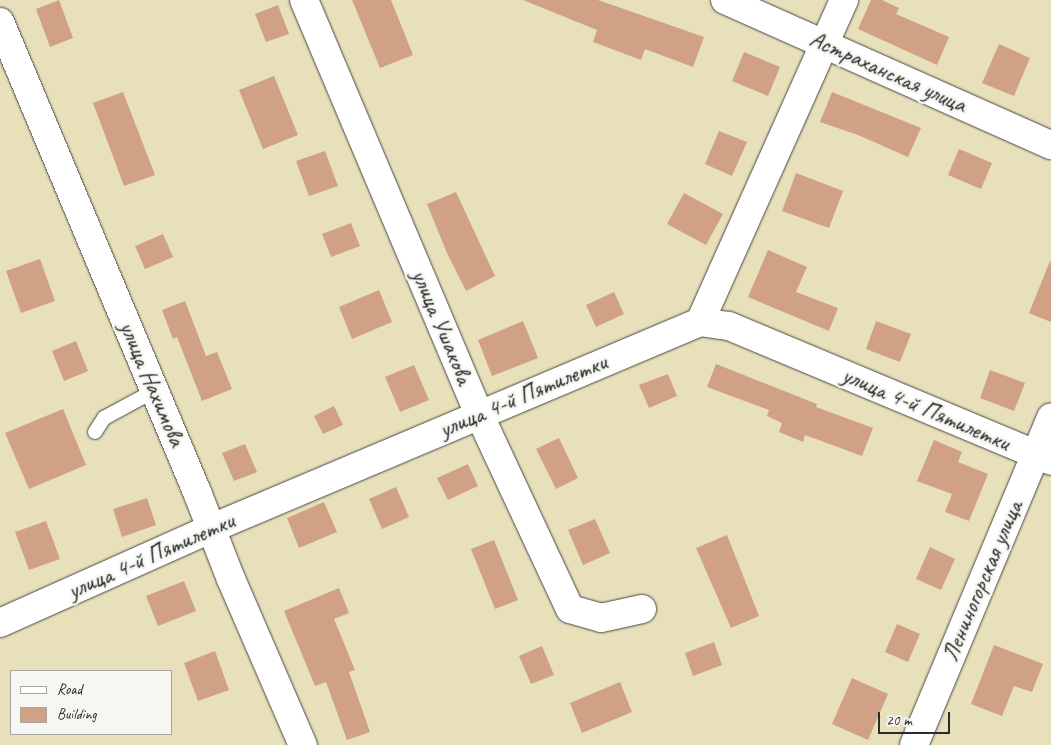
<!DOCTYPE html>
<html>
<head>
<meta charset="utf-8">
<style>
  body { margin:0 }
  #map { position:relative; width:1051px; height:745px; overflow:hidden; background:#e8e0bb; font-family:Caveat,sans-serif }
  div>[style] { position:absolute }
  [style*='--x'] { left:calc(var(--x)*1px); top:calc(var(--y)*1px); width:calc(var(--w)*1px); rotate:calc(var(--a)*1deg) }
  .building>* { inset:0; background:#d0a185 }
  .roads { filter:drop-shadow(0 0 1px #474641) drop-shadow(0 0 1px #474641) }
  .service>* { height:14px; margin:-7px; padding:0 7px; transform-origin:7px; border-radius:7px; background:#fff }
  .minor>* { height:28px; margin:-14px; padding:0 14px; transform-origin:14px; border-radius:14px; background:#fff }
  .tertiary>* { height:28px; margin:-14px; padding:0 14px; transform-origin:14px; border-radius:14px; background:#fff }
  span { translate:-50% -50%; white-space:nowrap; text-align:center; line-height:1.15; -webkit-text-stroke:5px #f6f6f2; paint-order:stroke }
  .street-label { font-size:24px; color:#2b2b2b }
  .legend { position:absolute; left:10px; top:670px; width:162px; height:65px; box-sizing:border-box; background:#f6f6f2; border:1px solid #a5a5a2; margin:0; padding:6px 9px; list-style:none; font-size:15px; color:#2b2b2b }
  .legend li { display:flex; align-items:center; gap:10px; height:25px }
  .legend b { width:25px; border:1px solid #a5a5a2 }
  .scale { position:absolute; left:878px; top:712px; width:72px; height:22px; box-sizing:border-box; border:2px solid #2b2b2b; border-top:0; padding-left:6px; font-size:15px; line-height:18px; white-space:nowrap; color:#2b2b2b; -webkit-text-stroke:4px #f6f6f2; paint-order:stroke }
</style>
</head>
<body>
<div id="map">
  <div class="building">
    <div style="clip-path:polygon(59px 0,73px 38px,50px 47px,36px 9px)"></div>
    <div style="clip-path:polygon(352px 0,391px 0,413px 55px,380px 68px)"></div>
    <div style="clip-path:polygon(523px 0,598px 0,704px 37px,693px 67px,645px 49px,641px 60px,593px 42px,597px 30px)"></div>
    <div style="clip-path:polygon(871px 0,882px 0,899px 8px,896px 14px,949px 37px,937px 65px,858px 29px)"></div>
    <div style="clip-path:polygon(278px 5px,289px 34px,266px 42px,255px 14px)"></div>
    <div style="clip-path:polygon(999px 44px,1030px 58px,1014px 96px,982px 83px)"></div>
    <div style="clip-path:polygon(744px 52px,780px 67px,768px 96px,732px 81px)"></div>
    <div style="clip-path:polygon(274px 76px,298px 135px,263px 149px,239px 90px)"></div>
    <div style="clip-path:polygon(123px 92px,155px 175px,124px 186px,93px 103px)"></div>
    <div style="clip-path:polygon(832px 92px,921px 128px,908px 157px,858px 135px,820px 122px)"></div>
    <div style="clip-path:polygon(719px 131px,747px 142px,732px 176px,705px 164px)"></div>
    <div style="clip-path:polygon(959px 149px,992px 163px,981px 189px,948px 175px)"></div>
    <div style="clip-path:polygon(325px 151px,338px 186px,309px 196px,296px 161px)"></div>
    <div style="clip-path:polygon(796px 173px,843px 191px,829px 228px,782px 211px)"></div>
    <div style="clip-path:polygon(456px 192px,495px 276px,466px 291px,447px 253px,427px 204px)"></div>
    <div style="clip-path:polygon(684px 193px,723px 214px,706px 245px,667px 224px)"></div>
    <div style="clip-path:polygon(351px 223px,360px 246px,331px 257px,322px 234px)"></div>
    <div style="clip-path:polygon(163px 234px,173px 257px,145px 269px,135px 246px)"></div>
    <div style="clip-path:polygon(768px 250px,807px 267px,796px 292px,838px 308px,829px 331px,748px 297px)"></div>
    <div style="clip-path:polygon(40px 259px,55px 301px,21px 313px,6px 271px)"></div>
    <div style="clip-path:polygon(1050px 261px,1051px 261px,1051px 322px,1029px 313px)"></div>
    <div style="clip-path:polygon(379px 290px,392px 322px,352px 339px,339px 307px)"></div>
    <div style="clip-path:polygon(614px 292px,624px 314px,596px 327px,586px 305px)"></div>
    <div style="clip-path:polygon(185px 301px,206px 356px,217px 352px,232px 389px,202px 401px,177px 337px,173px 339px,162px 310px)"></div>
    <div style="clip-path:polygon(523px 321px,538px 358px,492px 376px,478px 340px)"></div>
    <div style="clip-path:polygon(876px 321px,911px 334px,900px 362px,866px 349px)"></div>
    <div style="clip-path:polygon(76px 341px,88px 371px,64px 381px,52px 351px)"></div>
    <div style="clip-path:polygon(716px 364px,817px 404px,816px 407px,873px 428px,862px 456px,805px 435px,803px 442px,779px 432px,782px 423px,767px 416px,769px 410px,707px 387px)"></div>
    <div style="clip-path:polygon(414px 365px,429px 400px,400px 412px,385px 377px)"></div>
    <div style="clip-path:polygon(990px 370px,1025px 383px,1014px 411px,980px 398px)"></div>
    <div style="clip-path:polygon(668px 374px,677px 396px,649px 408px,639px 385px)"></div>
    <div style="clip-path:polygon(334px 406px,343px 425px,323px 434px,314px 416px)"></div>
    <div style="clip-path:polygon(63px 409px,86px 465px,29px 489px,5px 433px)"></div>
    <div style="clip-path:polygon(559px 438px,578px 478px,556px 489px,536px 449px)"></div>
    <div style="clip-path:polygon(934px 440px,962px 452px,958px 462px,988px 474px,969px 521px,945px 512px,952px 494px,917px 481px)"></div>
    <div style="clip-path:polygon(245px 444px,257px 472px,234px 481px,222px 453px)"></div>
    <div style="clip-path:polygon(468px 464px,478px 486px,448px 500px,437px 478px)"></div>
    <div style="clip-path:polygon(396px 487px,409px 517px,382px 529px,369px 499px)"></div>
    <div style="clip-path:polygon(147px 498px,156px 525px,122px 537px,113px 509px)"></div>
    <div style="clip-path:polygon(324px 502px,337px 532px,299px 548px,287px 518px)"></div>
    <div style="clip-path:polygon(595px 519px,610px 553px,583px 565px,568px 530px)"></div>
    <div style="clip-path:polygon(46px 521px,60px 559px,29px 570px,15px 532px)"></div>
    <div style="clip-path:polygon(727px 535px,759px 616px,731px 628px,696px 548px)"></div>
    <div style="clip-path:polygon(494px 540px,518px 600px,495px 609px,471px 549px)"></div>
    <div style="clip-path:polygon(930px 547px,955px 559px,941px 590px,916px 579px)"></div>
    <div style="clip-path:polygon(184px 581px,196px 611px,158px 626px,146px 596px)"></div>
    <div style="clip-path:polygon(339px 588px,349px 613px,334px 619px,355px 670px,349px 672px,370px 732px,347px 740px,326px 682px,315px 686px,284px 611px)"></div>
    <div style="clip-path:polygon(897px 624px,920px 634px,908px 662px,885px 652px)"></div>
    <div style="clip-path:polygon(714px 642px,722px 665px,693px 676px,685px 653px)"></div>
    <div style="clip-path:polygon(994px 645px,1043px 664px,1032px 692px,1014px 686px,1002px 716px,971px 704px)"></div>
    <div style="clip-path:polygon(542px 646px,554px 675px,531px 684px,519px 656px)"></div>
    <div style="clip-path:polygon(215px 651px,229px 690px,198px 701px,184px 663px)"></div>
    <div style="clip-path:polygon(852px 678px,888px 694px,868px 740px,832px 724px)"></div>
    <div style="clip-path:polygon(620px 682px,632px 712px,582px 733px,570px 703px)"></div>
  </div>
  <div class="roads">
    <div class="service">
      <div style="--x:95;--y:432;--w:17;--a:-57"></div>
      <div style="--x:104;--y:418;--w:57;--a:-28.4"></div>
    </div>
    <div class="minor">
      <div style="--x:304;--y:0;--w:449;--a:67.1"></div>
      <div style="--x:479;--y:414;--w:215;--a:65"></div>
      <div style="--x:570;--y:609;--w:32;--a:16"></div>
      <div style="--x:601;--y:618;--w:42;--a:-12.4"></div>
      <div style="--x:725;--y:0;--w:357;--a:24"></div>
      <div style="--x:700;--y:322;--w:353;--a:-65.9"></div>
      <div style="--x:0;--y:623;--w:230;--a:-24.1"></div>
      <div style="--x:210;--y:529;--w:532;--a:-22.9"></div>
      <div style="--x:700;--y:322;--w:29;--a:8"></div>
      <div style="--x:729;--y:326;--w:349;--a:22.7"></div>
      <div style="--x:914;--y:745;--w:355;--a:-67.3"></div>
    </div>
    <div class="tertiary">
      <div style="--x:0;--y:22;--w:510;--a:67.26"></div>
      <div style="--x:197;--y:492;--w:93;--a:68.7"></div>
      <div style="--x:231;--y:579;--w:181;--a:66.6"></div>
    </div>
  </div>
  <div class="street-label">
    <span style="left:888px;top:72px;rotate:24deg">Астраханская улица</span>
    <span style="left:442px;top:327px;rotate:67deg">улица Ушакова</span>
    <span style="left:152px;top:384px;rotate:67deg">улица Нахимова</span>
    <span style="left:523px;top:396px;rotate:-23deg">улица 4-й Пятилетки</span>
    <span style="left:926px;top:409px;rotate:23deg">улица 4-й Пятилетки</span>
    <span style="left:151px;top:556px;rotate:-24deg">улица 4-й Пятилетки</span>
    <span style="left:982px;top:581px;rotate:-67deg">Лениногорская улица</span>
  </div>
  <ul class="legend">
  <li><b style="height:6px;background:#fff"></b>Road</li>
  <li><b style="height:14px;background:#d0a185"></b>Building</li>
  </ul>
  <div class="scale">20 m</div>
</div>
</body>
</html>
